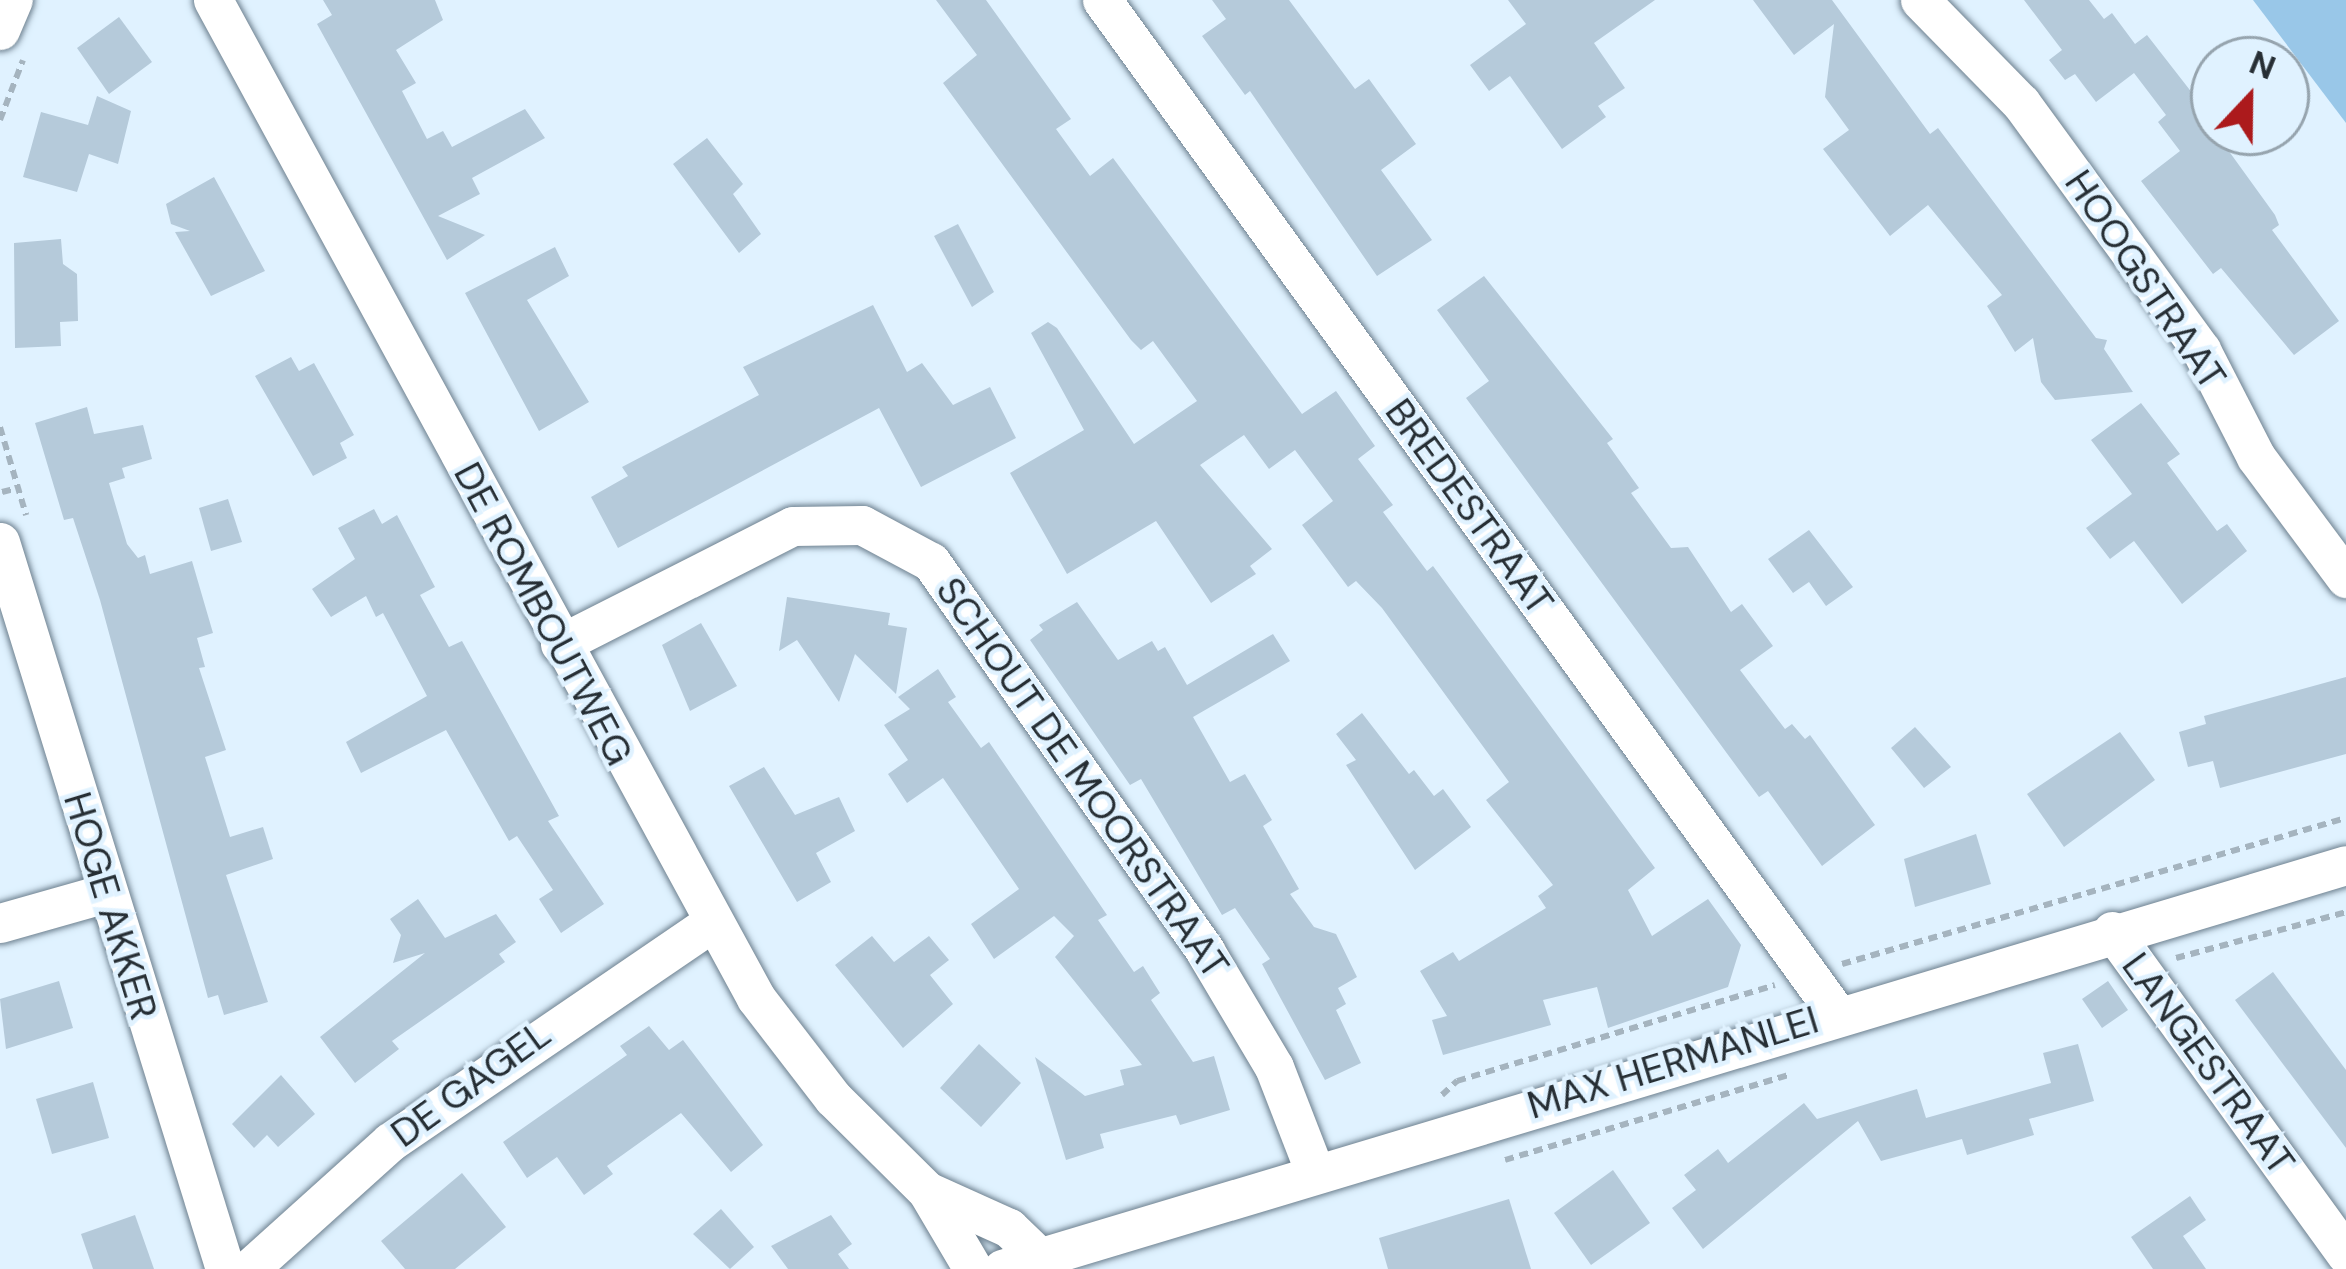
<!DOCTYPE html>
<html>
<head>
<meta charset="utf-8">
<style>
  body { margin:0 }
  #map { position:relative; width:2346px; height:1269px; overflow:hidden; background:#e0f2ff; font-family:"DM Sans",sans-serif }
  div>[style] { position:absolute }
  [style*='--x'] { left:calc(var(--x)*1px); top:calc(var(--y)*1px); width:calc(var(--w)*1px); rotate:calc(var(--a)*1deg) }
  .green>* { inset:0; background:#99c7e8 }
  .building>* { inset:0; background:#b5cada }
  .path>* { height:6px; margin-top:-3px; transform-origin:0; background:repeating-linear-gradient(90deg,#a5b4bf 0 9px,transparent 0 15px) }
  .roads { filter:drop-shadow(0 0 3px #6d808f) drop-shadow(0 0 3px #6d808f) }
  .minor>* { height:39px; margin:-19.5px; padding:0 19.5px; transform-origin:19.5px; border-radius:19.5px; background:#fff }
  span { translate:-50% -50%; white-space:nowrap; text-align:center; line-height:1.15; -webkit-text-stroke:9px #e0f2ff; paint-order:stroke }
  .street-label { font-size:39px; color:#262e34 }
  .north { position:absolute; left:2190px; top:36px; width:120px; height:120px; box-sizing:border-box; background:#e0f2ff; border:3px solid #96a4ae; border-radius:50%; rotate:22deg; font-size:33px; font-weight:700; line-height:48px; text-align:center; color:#262e34 }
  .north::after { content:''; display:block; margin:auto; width:42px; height:54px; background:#ac1a1c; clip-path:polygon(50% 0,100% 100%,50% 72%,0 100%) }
</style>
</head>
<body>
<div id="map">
  <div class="green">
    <div style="clip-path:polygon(2253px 0,2346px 0,2346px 123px)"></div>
  </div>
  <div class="building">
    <div style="clip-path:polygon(323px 0,435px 0,443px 20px,396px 50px,416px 83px,402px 91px,427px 139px,443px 131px,452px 147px,525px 109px,545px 138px,472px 178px,480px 194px,438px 216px,485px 235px,447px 260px,317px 24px,332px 15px)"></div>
    <div style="clip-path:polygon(936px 0,986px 0,1071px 119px,1056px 129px,1090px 176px,1113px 158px,1302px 414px,1336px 391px,1375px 446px,1358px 459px,1393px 505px,1383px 512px,1427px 571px,1433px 566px,1655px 868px,1628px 890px,1652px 936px,1708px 899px,1741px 945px,1728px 987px,1608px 1028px,1597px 987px,1543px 1000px,1551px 1025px,1443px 1055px,1432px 1020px,1447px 1016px,1420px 971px,1453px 952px,1459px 961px,1546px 908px,1538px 896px,1553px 885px,1486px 800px,1509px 782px,1382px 608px,1356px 581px,1348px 587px,1302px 525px,1333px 501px,1295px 450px,1269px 469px,1244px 435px,1200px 465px,1272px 549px,1250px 566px,1256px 574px,1211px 603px,1156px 521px,1067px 574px,1010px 473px,1084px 430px,1031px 333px,1048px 322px,1057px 328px,1134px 444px,1197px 401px,1153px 341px,1141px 350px,1131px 340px,943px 83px,977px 55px)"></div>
    <div style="clip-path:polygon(1212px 0,1289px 0,1355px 89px,1369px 79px,1416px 144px,1381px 170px,1432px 240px,1377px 276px,1250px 91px,1245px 95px,1202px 36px,1226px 19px)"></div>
    <div style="clip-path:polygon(1508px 0,1655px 0,1594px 43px,1625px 88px,1598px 106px,1606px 117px,1562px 149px,1510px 76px,1489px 91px,1470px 65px,1526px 24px)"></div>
    <div style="clip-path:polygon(1753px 0,1832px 0,1930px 134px,1938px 128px,2096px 338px,2107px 340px,2104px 349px,2133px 392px,2055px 400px,2041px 382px,2033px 338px,2015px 352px,1987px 306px,2002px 295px,1928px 205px,1890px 236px,1823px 149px,1849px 130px,1825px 97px,1834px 24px,1794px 55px)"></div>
    <div style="clip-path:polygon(2024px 0,2089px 0,2104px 19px,2112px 13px,2135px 44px,2147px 35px,2214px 121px,2214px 132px,2228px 140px,2223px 143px,2275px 215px,2279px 225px,2272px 230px,2339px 321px,2294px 355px,2221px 268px,2213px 274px,2141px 181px,2180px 151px,2158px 122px,2166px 115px,2134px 73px,2096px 102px,2075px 74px,2065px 80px,2049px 60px,2062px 50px)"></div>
    <div style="clip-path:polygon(119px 17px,152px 62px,109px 94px,77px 48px)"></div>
    <div style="clip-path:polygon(97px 96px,131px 111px,118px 164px,89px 154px,77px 192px,23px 177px,41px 112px,88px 125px)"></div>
    <div style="clip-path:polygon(707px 138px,743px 184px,733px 194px,761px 234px,739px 253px,673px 164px)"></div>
    <div style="clip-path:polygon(214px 177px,265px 271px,211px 296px,175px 232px,190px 231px,171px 224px,166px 204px)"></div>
    <div style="clip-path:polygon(958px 224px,994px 292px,972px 307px,934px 236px)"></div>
    <div style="clip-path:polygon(61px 239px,63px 264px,77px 274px,78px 321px,60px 322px,61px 346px,15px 348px,14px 243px)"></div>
    <div style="clip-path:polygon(555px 247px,569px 276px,527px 300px,589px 402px,539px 431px,465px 293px)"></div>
    <div style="clip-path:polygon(1484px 276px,1613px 439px,1607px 443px,1639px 488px,1631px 493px,1671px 548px,1688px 547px,1731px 612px,1742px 604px,1773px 646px,1740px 670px,1785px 729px,1792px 724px,1805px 739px,1810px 735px,1875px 825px,1822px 866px,1768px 791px,1759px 797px,1466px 398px,1489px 381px,1437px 310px)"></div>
    <div style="clip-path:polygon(873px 305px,907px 372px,922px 363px,953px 405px,990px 387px,1016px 438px,921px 487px,879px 408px,618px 548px,591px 497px,628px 476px,622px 467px,759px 395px,743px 367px)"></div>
    <div style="clip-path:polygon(291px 357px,299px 371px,314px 363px,354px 435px,340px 443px,347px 458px,313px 476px,255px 376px)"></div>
    <div style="clip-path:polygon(2141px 403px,2180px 454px,2167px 463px,2217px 531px,2227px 524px,2247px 551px,2182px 604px,2134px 541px,2110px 559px,2086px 528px,2132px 494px,2091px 440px)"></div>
    <div style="clip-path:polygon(87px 407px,94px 434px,143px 425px,152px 459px,122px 468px,125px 478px,109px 483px,127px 544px,138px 558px,145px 555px,150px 574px,192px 561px,213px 633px,197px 638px,205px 667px,199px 668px,226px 750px,205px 757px,230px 837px,263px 827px,273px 859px,226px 875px,268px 1002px,224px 1015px,218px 995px,208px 998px,100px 600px,73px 518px,64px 520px,35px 423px)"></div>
    <div style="clip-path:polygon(228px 499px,242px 542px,211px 551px,199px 508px)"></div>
    <div style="clip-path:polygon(374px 509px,382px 524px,397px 515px,435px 587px,420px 595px,449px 647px,462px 641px,559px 816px,548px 821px,604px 904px,561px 933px,539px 899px,553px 890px,517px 836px,509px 841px,446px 730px,361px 773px,346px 742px,427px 696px,383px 613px,376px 617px,366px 596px,331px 617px,312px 589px,355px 559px,338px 528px)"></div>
    <div style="clip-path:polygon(1809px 530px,1853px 587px,1826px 606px,1809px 582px,1793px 593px,1768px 559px)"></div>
    <div style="clip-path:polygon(787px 597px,890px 613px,888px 625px,907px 628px,896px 694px,855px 654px,839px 702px,797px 640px,779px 651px)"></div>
    <div style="clip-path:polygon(1077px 602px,1118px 660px,1152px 641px,1158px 651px,1165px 647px,1187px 685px,1273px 634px,1290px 661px,1193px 717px,1230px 782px,1245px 774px,1272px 820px,1263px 826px,1299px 889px,1290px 894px,1314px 927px,1336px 934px,1357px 977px,1338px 988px,1346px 1004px,1336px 1010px,1361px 1063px,1325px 1080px,1262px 964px,1270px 959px,1235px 908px,1222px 915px,1141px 779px,1130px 785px,1030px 640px,1043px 630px,1039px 625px)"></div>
    <div style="clip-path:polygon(701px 623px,737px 686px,690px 711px,662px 645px)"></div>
    <div style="clip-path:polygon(938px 669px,956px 697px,948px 702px,981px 748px,989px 742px,1107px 915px,1098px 920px,1134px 972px,1143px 966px,1160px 993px,1151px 1000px,1193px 1062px,1214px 1056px,1230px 1110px,1180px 1125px,1176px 1115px,1100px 1134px,1104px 1148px,1066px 1160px,1035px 1057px,1085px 1096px,1124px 1085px,1120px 1070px,1142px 1065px,1055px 957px,1074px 936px,1054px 916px,994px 959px,971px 924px,1019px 889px,943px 778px,907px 803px,888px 774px,908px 760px,884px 725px,910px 709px,898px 697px)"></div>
    <div style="clip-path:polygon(2346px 677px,2346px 754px,2220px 788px,2213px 761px,2188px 767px,2179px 732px,2206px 724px,2204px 716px)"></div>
    <div style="clip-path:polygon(1362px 713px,1409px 774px,1414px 770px,1434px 796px,1443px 789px,1471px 827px,1415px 870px,1346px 765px,1356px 760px,1336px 734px)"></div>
    <div style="clip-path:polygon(1915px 727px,1951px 767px,1924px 788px,1891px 748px)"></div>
    <div style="clip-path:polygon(2120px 732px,2155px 780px,2064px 847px,2027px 794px)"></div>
    <div style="clip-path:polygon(764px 767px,795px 815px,839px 797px,855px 831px,816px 853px,831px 882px,797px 902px,729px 786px)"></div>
    <div style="clip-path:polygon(1976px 834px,1991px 884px,1915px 907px,1904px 859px)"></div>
    <div style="clip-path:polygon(418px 899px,445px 938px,496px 914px,516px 942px,499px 954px,505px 962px,392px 1041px,399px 1049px,355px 1083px,320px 1037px,425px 953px,393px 963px,401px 935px,390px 919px)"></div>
    <div style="clip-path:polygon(872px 936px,894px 962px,929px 936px,949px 960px,930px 975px,953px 1004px,903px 1048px,835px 965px)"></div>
    <div style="clip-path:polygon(2273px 972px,2346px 1070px,2346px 1148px,2235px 1000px)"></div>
    <div style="clip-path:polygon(59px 981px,73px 1028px,6px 1049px,0 999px)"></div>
    <div style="clip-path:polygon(2108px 981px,2128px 1010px,2102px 1028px,2082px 999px)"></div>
    <div style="clip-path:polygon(649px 1026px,669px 1050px,683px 1040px,763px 1145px,731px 1172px,681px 1113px,607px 1166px,613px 1174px,584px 1195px,557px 1157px,527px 1178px,503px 1142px,627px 1055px,620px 1046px)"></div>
    <div style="clip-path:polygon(979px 1044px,1021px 1083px,981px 1127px,940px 1088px)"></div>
    <div style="clip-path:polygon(2078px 1044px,2094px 1101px,2029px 1119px,2034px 1135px,1967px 1155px,1962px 1139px,1881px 1161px,1858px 1121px,1703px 1249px,1672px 1208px,1696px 1190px,1684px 1175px,1718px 1149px,1728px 1163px,1804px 1103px,1817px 1119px,1917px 1089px,1926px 1118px,2051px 1083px,2043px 1053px)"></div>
    <div style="clip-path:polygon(281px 1075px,315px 1114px,278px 1147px,267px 1135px,254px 1148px,232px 1124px)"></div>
    <div style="clip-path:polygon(93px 1082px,109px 1138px,52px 1154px,36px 1099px)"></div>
    <div style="clip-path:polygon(1613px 1170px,1650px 1223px,1591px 1265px,1554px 1213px)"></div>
    <div style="clip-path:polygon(462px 1173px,506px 1227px,455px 1269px,405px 1269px,381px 1241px)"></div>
    <div style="clip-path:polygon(2190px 1196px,2206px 1220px,2183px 1236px,2206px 1269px,2153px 1269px,2131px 1237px)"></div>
    <div style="clip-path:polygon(1509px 1199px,1531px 1269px,1388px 1269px,1379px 1238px)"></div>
    <div style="clip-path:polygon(721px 1209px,754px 1247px,730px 1269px,693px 1234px)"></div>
    <div style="clip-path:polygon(135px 1215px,154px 1269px,93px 1269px,81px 1234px)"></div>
    <div style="clip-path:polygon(831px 1215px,852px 1244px,838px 1254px,849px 1269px,788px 1269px,771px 1246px)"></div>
  </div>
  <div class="path">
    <div style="--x:0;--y:120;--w:64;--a:-69"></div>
    <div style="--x:0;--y:427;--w:92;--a:73.5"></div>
    <div style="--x:2;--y:492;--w:16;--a:-14"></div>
    <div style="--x:2176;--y:958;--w:176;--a:-15.1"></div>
    <div style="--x:1842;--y:964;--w:525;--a:-16.16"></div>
    <div style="--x:1442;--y:1095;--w:21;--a:-43"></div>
    <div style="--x:1457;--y:1081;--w:332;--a:-16.8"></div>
    <div style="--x:1505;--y:1160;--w:299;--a:-16.7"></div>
  </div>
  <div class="roads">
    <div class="minor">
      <div style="--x:213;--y:0;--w:1136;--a:61.45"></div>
      <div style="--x:756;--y:998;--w:126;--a:52.4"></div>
      <div style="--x:833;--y:1098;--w:132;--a:44.7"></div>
      <div style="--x:927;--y:1191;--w:91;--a:59.5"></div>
      <div style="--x:1102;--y:0;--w:1251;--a:54.07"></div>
      <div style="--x:1920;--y:0;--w:144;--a:45.6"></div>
      <div style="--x:2021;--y:103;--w:306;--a:53.9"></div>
      <div style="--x:2201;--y:350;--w:120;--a:62.8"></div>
      <div style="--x:2256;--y:457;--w:151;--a:53.4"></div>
      <div style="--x:0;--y:30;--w:33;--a:-67"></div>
      <div style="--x:0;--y:542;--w:761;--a:72.8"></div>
      <div style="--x:560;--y:644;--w:261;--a:-26.9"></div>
      <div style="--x:793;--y:526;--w:69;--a:-0.8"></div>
      <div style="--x:862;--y:525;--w:78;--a:28.2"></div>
      <div style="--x:931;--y:562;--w:476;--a:54.8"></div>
      <div style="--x:1205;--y:951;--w:135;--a:59.3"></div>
      <div style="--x:1274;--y:1067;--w:110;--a:68.8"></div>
      <div style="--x:0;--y:923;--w:110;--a:-15.8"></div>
      <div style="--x:2112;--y:931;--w:399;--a:54.1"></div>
      <div style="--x:927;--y:1191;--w:90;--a:24.3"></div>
      <div style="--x:1009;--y:1228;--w:39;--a:44"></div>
      <div style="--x:249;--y:1269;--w:190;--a:-42"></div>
      <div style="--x:390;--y:1142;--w:389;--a:-34.3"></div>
      <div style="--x:1002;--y:1269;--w:1403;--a:-16.73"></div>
    </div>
  </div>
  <div class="street-label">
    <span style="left:2145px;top:280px;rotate:56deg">HOOGSTRAAT</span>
    <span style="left:1469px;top:507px;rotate:54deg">BREDESTRAAT</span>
    <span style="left:543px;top:614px;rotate:62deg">DE ROMBOUTWEG</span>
    <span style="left:1082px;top:778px;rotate:55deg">SCHOUT DE MOORSTRAAT</span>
    <span style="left:110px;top:906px;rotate:73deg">HOGE AKKER</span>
    <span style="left:1673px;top:1063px;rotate:-17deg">MAX HERMANLEI</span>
    <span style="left:2208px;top:1064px;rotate:54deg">LANGESTRAAT</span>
    <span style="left:471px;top:1084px;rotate:-36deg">DE GAGEL</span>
  </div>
  <div class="north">N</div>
</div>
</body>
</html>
